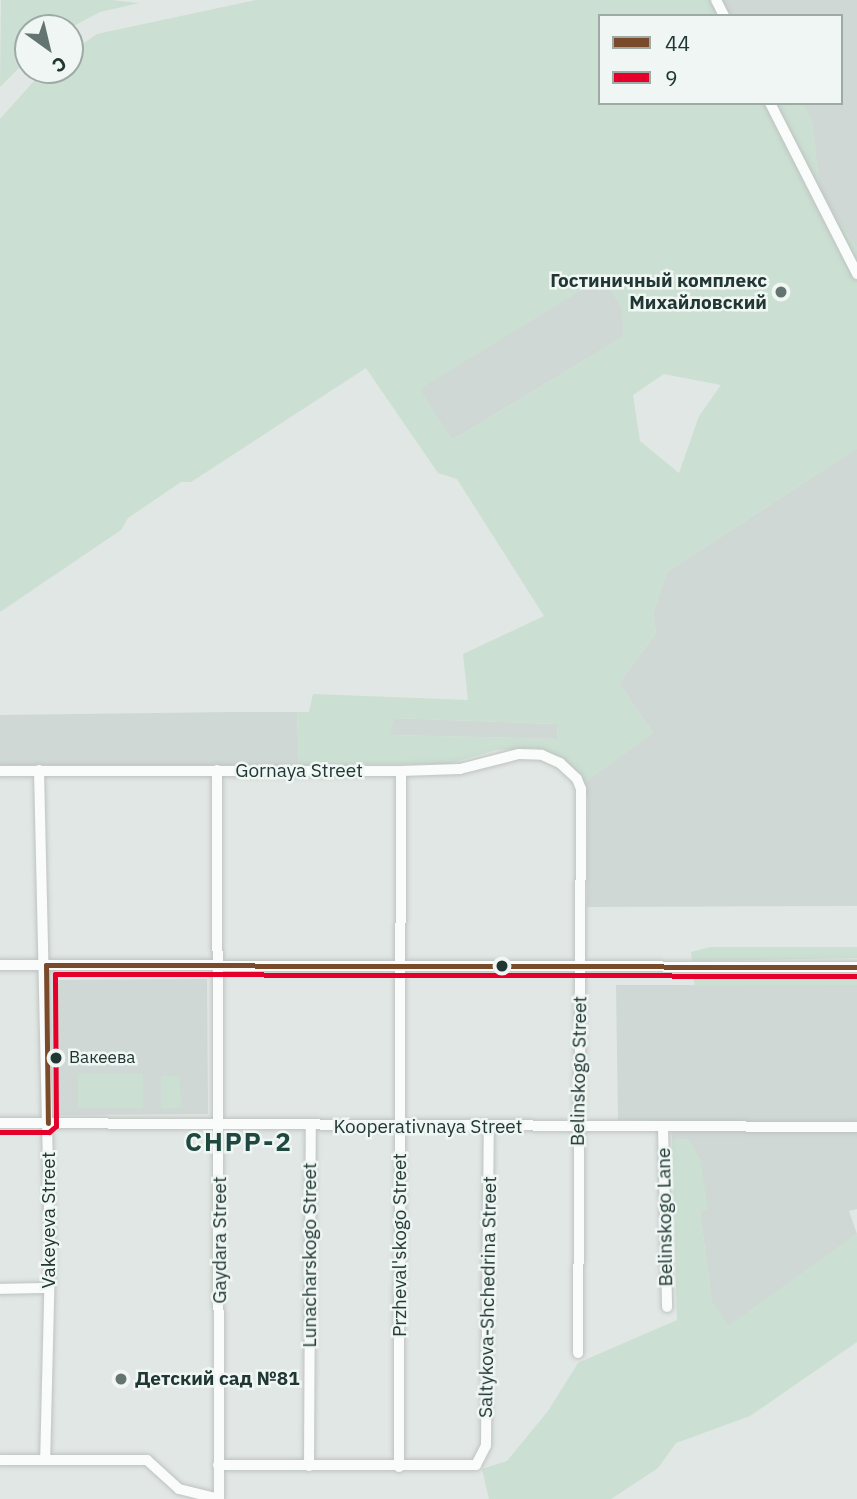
<!DOCTYPE html>
<html>
<head>
<meta charset="utf-8">
<style>
  body { margin:0 }
  #map { position:relative; width:857px; height:1499px; overflow:hidden; background:#e1e7e4; font-family:"IBM Plex Sans",sans-serif }
  div>[style] { position:absolute }
  [style*='--x'] { left:calc(var(--x)*1px); top:calc(var(--y)*1px); width:calc(var(--w)*1px); rotate:calc(var(--a)*1deg) }
  .built>* { inset:0; background:#cfd8d4 }
  .green>* { inset:0; background:#cbdfd2 }
  .roads { filter:drop-shadow(0 0 2px #bec3c1) drop-shadow(0 0 2px #bec3c1) }
  .minor>* { height:10px; margin:-5px; padding:0 5px; transform-origin:5px; border-radius:5px; background:#fafbfb }
  .bus-1>* { height:5px; margin:-2.5px; padding:0 2.5px; transform-origin:2.5px; border-radius:2.5px; background:#7a4b2a }
  .bus-2>* { height:5px; margin:-2.5px; padding:0 2.5px; transform-origin:2.5px; border-radius:2.5px; background:#e4002b }
  .dots>* { width:19px; height:19px; translate:-50% -50%; box-sizing:border-box; border:4px solid #eff6f3; border-radius:50% }
  span { translate:-50% -50%; white-space:nowrap; text-align:center; line-height:1.15; -webkit-text-stroke:5px #eff6f3; paint-order:stroke }
  .bus-label { font-size:17px; color:#213733 }
  .left { translate:0 -50%; text-align:left }
  .poi-label { font-size:19px; color:#213733; font-weight:700 }
  .right { translate:-100% -50%; text-align:right }
  .street-label { font-size:19px; color:#213733 }
  .district-label { font-size:26px; color:#1f4840; font-weight:700; letter-spacing:2px }
  .legend { position:absolute; left:598px; top:14px; width:245px; height:91px; box-sizing:border-box; background:#eff6f3; border:2px solid #9daaa6; margin:0; padding:9px 12px; list-style:none; font-size:21px; color:#213733 }
  .legend li { display:flex; align-items:center; gap:14px; height:35px }
  .legend b { width:35px; border:2px solid #9daaa6 }
  .north { position:absolute; left:14px; top:14px; width:70px; height:70px; box-sizing:border-box; background:#eff6f3; border:2px solid #9daaa6; border-radius:50%; rotate:146deg; font-size:19px; font-weight:700; line-height:28px; text-align:center; color:#213733 }
  .north::after { content:''; display:block; margin:auto; width:24px; height:32px; background:#647571; clip-path:polygon(50% 0,100% 100%,50% 72%,0 100%) }
</style>
</head>
<body>
<div id="map">
  <div class="built">
    <div style="clip-path:polygon(714px 0,857px 0,857px 248px,820px 192px,812px 121px,802px 103px,841px 103px,841px 16px,723px 16px)"></div>
    <div style="clip-path:polygon(594px 282px,610px 287px,622px 309px,624px 336px,452px 440px,419px 389px)"></div>
    <div style="clip-path:polygon(857px 448px,857px 906px,587px 907px,588px 799px,583px 783px,653px 733px,619px 683px,656px 633px,653px 614px,667px 572px)"></div>
    <div style="clip-path:polygon(235px 712px,297px 712px,299px 765px,0 765px,0 715px)"></div>
    <div style="clip-path:polygon(393px 718px,557px 724px,558px 739px,390px 735px)"></div>
    <div style="clip-path:polygon(207px 979px,208px 1114px,58px 1115px,57px 980px)"></div>
    <div style="clip-path:polygon(616px 985px,857px 985px,857px 1209px,849px 1211px,857px 1234px,729px 1326px,712px 1302px,700px 1212px,707px 1208px,700px 1160px,688px 1139px,672px 1139px,671px 1121px,618px 1120px)"></div>
  </div>
  <div class="green">
    <div style="clip-path:polygon(1px 0,111px 0,139px 3px,100px 12px,70px 28px,28px 28px,28px 59px,0 87px)"></div>
    <div style="clip-path:polygon(evenodd,256px 0,714px 0,723px 16px,600px 16px,600px 103px,802px 103px,812px 120px,820px 192px,857px 248px,857px 448px,667px 572px,653px 614px,656px 633px,619px 683px,653px 733px,583px 783px,570px 765px,535px 748px,496px 750px,449px 764px,299px 765px,297px 712px,309px 712px,313px 694px,468px 700px,463px 654px,544px 616px,457px 479px,438px 473px,366px 368px,191px 482px,181px 482px,128px 518px,121px 530px,0 612px,0 119px,43px 71px,70px 70px,70px 53px,97px 34px,256px 0,594px 282px,610px 287px,622px 309px,624px 336px,452px 440px,420px 389px,594px 282px,256px 0,664px 374px,721px 385px,699px 416px,679px 473px,640px 441px,633px 395px,664px 374px,256px 0,393px 718px,557px 724px,558px 739px,391px 735px,393px 718px)"></div>
    <div style="clip-path:polygon(711px 947px,857px 947px,857px 958px,692px 961px,691px 952px)"></div>
    <div style="clip-path:polygon(857px 974px,857px 985px,695px 986px,693px 977px)"></div>
    <div style="clip-path:polygon(78px 1074px,143px 1074px,143px 1108px,78px 1108px)"></div>
    <div style="clip-path:polygon(161px 1076px,180px 1076px,181px 1108px,161px 1109px)"></div>
    <div style="clip-path:polygon(672px 1139px,688px 1139px,700px 1160px,708px 1208px,700px 1212px,712px 1302px,729px 1325px,857px 1234px,857px 1342px,750px 1416px,676px 1443px,658px 1468px,611px 1499px,489px 1499px,482px 1469px,507px 1461px,548px 1411px,578px 1363px,677px 1320px)"></div>
  </div>
  <div class="roads">
    <div class="minor">
      <div style="--x:716;--y:0;--w:18;--a:63"></div>
      <div style="--x:770;--y:103;--w:192;--a:63"></div>
      <div style="--x:39;--y:770;--w:491;--a:88.7"></div>
      <div style="--x:50;--y:1261;--w:199;--a:91.4"></div>
      <div style="--x:217;--y:770;--w:729;--a:89.84"></div>
      <div style="--x:0;--y:771;--w:401;--a:0"></div>
      <div style="--x:401;--y:771;--w:59;--a:-1.9"></div>
      <div style="--x:460;--y:769;--w:61;--a:-14.3"></div>
      <div style="--x:519;--y:754;--w:23;--a:2"></div>
      <div style="--x:542;--y:755;--w:20;--a:24"></div>
      <div style="--x:560;--y:763;--w:23;--a:43"></div>
      <div style="--x:577;--y:779;--w:11;--a:68"></div>
      <div style="--x:581;--y:789;--w:564;--a:90.3"></div>
      <div style="--x:0;--y:965;--w:857;--a:0.13"></div>
      <div style="--x:0;--y:1123;--w:857;--a:0.27"></div>
      <div style="--x:663;--y:1127;--w:180;--a:88.7"></div>
      <div style="--x:0;--y:1289;--w:49;--a:-1.2"></div>
      <div style="--x:0;--y:1460;--w:147;--a:0"></div>
      <div style="--x:147;--y:1460;--w:43;--a:42.2"></div>
      <div style="--x:179;--y:1489;--w:41;--a:14"></div>
      <div style="--x:218;--y:1465;--w:258;--a:0"></div>
      <div style="--x:476;--y:1465;--w:22;--a:-63"></div>
      <div style="--x:486;--y:1445;--w:318;--a:-89.5"></div>
      <div style="--x:309;--y:1466;--w:339;--a:-89.7"></div>
      <div style="--x:399;--y:1467;--w:696;--a:-89.84"></div>
    </div>
  </div>
  <div class="bus-1">
    <div style="--x:46;--y:965;--w:811;--a:0.14"></div>
    <div style="--x:46;--y:965;--w:158;--a:89.3"></div>
  </div>
  <div class="bus-2">
    <div style="--x:0;--y:1132;--w:49;--a:0"></div>
    <div style="--x:49;--y:1132;--w:9;--a:-41"></div>
    <div style="--x:56;--y:1126;--w:152;--a:-90.4"></div>
    <div style="--x:55;--y:974;--w:802;--a:0.14"></div>
  </div>
  <div class="dots">
    <div style="left:781px;top:292px;background:#647571"></div>
    <div style="left:502px;top:966px;background:#213733"></div>
    <div style="left:56px;top:1058px;background:#213733"></div>
    <div style="left:121px;top:1379px;background:#647571"></div>
  </div>
  <div class="bus-label">
    <span class="left" style="left:69px;top:1058px">Вакеева</span>
  </div>
  <div class="poi-label">
    <span class="right" style="left:767px;top:292px">Гостиничный комплекс<br>Михайловский</span>
    <span class="left" style="left:135px;top:1379px">Детский сад №81</span>
  </div>
  <div class="street-label">
    <span style="left:299px;top:771px">Gornaya Street</span>
    <span style="left:579px;top:1071px;rotate:-89deg">Belinskogo Street</span>
    <span style="left:428px;top:1127px">Kooperativnaya Street</span>
    <span style="left:665px;top:1217px;rotate:-91deg">Belinskogo Lane</span>
    <span style="left:49px;top:1220px;rotate:-90deg">Vakeyeva Street</span>
    <span style="left:220px;top:1240px;rotate:-90deg">Gaydara Street</span>
    <span style="left:400px;top:1245px;rotate:-90deg">Przheval'skogo Street</span>
    <span style="left:310px;top:1255px;rotate:-90deg">Lunacharskogo Street</span>
    <span style="left:488px;top:1297px;rotate:-89deg">Saltykova-Shchedrina Street</span>
  </div>
  <div class="district-label">
    <span style="left:239px;top:1142px">CHPP-2</span>
  </div>
  <ul class="legend">
  <li><b style="height:9px;background:#7a4b2a"></b>44</li>
  <li><b style="height:9px;background:#e4002b"></b>9</li>
  </ul>
  <div class="north">С</div>
</div>
</body>
</html>
